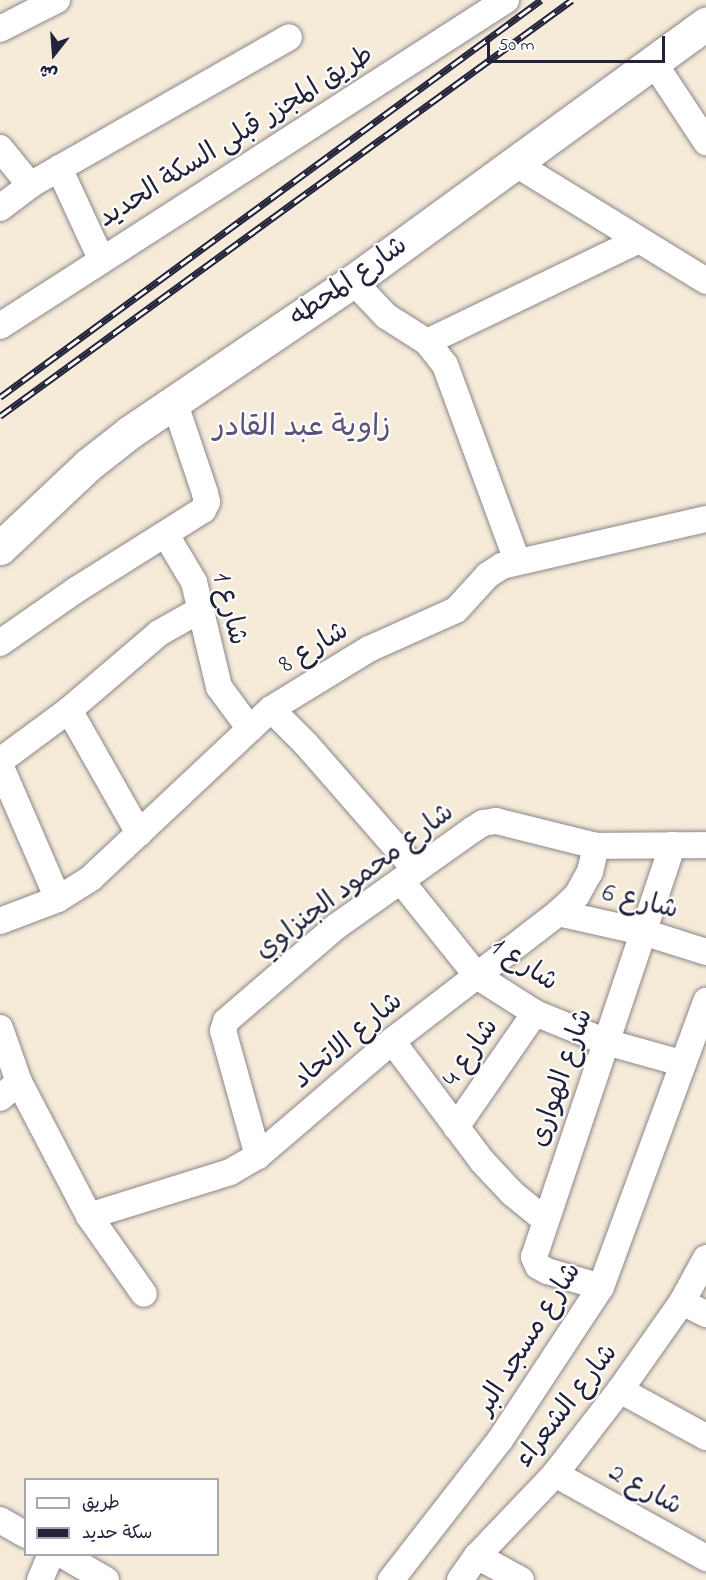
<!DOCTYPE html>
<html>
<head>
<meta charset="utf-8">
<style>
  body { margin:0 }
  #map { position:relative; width:706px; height:1580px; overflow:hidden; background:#f6ebd9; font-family:"Indie Flower","Playpen Sans Arabic",sans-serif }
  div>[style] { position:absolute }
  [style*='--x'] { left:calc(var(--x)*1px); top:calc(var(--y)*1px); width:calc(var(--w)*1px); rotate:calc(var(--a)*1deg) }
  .roads { filter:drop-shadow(0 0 2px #8c868a) drop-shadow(0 0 2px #8c868a) }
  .street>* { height:26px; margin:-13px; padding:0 13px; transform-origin:13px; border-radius:13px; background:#fff }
  .secondary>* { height:33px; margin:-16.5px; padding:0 16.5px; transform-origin:16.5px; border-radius:16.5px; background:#fff }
  .rail>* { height:7px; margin-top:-3.5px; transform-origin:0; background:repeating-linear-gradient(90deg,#fff 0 14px,#22223b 0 28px); box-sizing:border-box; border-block:2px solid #22223b }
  span { translate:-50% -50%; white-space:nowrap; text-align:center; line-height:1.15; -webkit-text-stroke:4.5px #fff; paint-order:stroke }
  .street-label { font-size:27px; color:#22223b }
  .quarter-label { font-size:30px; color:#5b5278 }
  .legend { position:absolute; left:24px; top:1478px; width:195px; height:78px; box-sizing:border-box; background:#fff; border:2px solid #a7a7b1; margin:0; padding:8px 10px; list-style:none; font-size:18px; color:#22223b }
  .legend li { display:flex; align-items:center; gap:12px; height:30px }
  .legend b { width:30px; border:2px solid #a7a7b1 }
  .north { position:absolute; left:24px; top:24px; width:60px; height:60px; -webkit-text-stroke:4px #fff; paint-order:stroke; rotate:197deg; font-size:16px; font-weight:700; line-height:24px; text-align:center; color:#22223b }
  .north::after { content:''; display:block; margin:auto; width:21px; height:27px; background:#22223b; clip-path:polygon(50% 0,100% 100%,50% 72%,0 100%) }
  .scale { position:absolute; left:487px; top:36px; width:178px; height:27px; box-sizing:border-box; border:3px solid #22223b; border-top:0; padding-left:8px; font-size:18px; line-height:21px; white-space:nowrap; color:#22223b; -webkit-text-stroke:4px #fff; paint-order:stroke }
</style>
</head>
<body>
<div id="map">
  <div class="roads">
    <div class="street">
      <div style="--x:0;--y:29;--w:64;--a:-27"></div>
      <div style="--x:654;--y:63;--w:95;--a:56.6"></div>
      <div style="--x:0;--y:148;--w:48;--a:51"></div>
      <div style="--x:516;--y:164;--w:223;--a:31.6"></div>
      <div style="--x:59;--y:168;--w:100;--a:65.2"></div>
      <div style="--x:0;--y:208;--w:38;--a:-37"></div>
      <div style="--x:30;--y:185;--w:298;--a:-29.7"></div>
      <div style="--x:353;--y:281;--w:48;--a:46.7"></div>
      <div style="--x:386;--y:316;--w:49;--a:32.4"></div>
      <div style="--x:427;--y:342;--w:29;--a:52"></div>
      <div style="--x:445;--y:365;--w:209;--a:69.8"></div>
      <div style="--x:0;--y:326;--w:602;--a:-32.79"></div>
      <div style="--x:427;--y:342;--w:235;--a:-25.7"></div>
      <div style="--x:166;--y:535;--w:55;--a:59.2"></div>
      <div style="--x:194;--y:582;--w:108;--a:76.6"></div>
      <div style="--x:219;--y:687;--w:52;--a:53.6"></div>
      <div style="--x:0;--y:643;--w:93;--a:-34.9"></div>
      <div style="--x:76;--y:590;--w:150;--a:-32.2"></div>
      <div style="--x:203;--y:510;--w:9;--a:-63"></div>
      <div style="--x:207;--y:502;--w:9;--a:-103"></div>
      <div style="--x:205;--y:493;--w:97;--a:-108.6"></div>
      <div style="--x:271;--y:709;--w:49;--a:45"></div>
      <div style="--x:306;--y:744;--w:167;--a:48.9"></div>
      <div style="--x:69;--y:710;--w:142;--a:60.4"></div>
      <div style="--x:0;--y:761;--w:86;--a:-36.5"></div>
      <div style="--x:69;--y:710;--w:118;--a:-40.5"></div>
      <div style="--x:159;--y:633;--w:47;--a:-29.3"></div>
      <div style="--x:0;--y:765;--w:146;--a:66.6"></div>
      <div style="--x:401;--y:881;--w:122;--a:51.3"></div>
      <div style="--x:477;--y:976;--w:69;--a:32.5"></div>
      <div style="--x:535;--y:1013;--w:77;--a:22.2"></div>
      <div style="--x:606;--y:1042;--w:78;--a:15.6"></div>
      <div style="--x:558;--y:913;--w:87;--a:12.6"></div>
      <div style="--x:643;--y:932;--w:66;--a:17.6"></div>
      <div style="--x:0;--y:921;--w:62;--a:-20.8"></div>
      <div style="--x:58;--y:899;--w:39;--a:-32"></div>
      <div style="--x:91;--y:878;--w:247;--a:-43.2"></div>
      <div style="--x:271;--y:709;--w:115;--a:-31.5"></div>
      <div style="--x:369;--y:649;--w:95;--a:-24.1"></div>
      <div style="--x:456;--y:610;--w:47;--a:-47.6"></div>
      <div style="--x:488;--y:575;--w:17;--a:-33"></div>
      <div style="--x:502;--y:566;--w:209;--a:-13"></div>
      <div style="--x:0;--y:1028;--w:57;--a:70.6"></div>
      <div style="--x:19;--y:1082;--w:151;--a:62.4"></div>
      <div style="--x:89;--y:1216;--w:95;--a:54.8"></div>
      <div style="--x:392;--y:1041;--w:150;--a:53.1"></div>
      <div style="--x:482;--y:1161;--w:44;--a:46.8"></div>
      <div style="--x:512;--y:1193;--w:43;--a:39.3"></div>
      <div style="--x:0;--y:1098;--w:25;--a:-40"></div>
      <div style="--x:456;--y:1127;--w:139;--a:-55.3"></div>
      <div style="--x:258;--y:1156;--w:130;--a:-105.6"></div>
      <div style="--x:223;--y:1031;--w:10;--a:-73"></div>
      <div style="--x:226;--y:1021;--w:146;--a:-40.6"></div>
      <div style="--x:337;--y:926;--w:166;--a:-35.4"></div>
      <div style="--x:472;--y:830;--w:13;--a:-32"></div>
      <div style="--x:483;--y:823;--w:13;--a:-9"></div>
      <div style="--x:496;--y:821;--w:103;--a:14"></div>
      <div style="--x:596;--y:846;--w:110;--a:-0.5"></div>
      <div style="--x:89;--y:1216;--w:148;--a:-17.3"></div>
      <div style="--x:230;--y:1172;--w:32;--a:-30"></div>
      <div style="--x:258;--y:1156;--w:177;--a:-40.6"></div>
      <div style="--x:392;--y:1041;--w:210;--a:-37.6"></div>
      <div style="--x:558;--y:913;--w:26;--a:-43"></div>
      <div style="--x:577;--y:895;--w:26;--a:-61"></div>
      <div style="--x:590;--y:872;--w:27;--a:-77"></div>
      <div style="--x:601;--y:1287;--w:56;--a:-163.5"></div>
      <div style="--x:547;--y:1271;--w:10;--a:-151"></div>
      <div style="--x:538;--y:1266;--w:10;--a:-114"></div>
      <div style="--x:534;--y:1257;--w:435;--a:-71.4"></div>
      <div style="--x:682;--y:1302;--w:27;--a:27"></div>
      <div style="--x:620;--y:1390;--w:98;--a:28.7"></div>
      <div style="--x:555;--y:1474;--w:173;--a:29.1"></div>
      <div style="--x:0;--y:1520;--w:30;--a:30"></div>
      <div style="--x:61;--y:1554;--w:52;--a:30"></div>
      <div style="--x:477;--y:1556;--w:50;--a:28.6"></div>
      <div style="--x:40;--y:1580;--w:28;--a:-67"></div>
      <div style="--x:391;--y:1580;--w:177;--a:-52.1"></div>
      <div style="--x:500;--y:1440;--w:183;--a:-56.6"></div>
      <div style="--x:601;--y:1287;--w:305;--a:-69.8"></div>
      <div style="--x:460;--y:1580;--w:29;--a:-55"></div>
      <div style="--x:477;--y:1556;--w:113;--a:-46.4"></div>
      <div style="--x:555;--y:1474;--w:106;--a:-52.3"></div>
      <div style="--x:620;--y:1390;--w:108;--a:-54.8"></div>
      <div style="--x:682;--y:1302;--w:50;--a:-61.4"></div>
    </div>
    <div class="secondary">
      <div style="--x:0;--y:548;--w:121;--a:-43.3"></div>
      <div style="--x:88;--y:465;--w:53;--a:-38.2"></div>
      <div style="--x:130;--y:432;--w:269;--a:-34.1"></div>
      <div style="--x:353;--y:281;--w:437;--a:-36.1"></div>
    </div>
  </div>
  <div class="rail">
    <div style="--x:0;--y:397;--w:671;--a:-36.27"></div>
    <div style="--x:0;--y:416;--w:707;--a:-36.03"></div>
  </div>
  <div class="street-label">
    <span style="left:236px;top:137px;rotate:-32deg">طريق المجزر قبلى السكة الحديد</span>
    <span style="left:349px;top:282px;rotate:-35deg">شارع المحطه</span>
    <span style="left:229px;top:609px;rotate:76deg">شارع 1</span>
    <span style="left:314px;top:648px;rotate:-31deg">شارع 8</span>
    <span style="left:355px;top:882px;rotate:-37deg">شارع محمود الجنزاوي</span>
    <span style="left:640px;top:902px;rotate:14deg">شارع 6</span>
    <span style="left:524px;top:965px;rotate:34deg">شارع 1</span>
    <span style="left:348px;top:1041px;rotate:-40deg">شارع الاتحاد</span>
    <span style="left:471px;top:1053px;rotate:-55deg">شارع 4</span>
    <span style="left:562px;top:1078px;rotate:-71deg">شارع الهوارى</span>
    <span style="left:529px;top:1339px;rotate:-58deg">شارع مسجد البر</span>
    <span style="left:567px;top:1406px;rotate:-52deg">شارع الشعراء</span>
    <span style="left:645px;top:1490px;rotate:29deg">شارع 2</span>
  </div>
  <div class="quarter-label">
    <span style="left:302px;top:428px">زاوية عبد القادر</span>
  </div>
  <ul class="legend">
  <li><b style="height:8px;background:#fff"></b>طريق</li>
  <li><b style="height:8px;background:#22223b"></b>سكة حديد</li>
  </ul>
  <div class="north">ش</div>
  <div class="scale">50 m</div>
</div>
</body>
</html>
